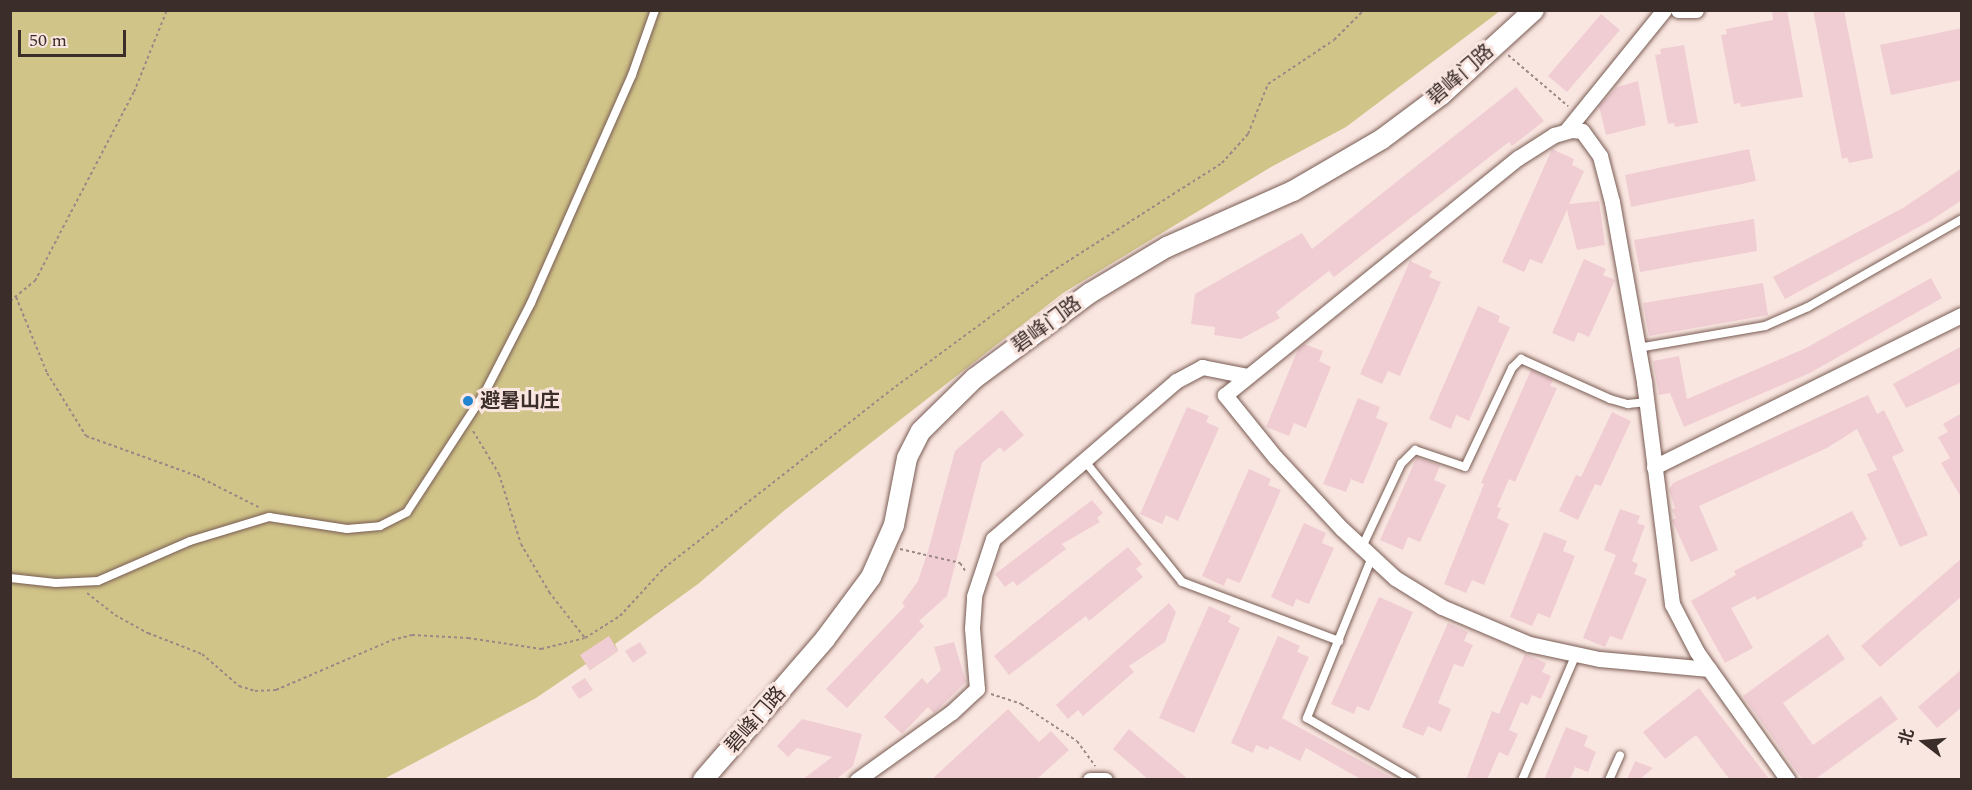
<!DOCTYPE html>
<html>
<head>
<meta charset="utf-8">
<style>
  body { margin:0 }
  #map { position:relative; width:1972px; height:790px; overflow:hidden; background:#fae6e0; font-family:Spectral,"Noto Sans SC",serif }
  div>[style] { position:absolute }
  [style*='--x'] { left:calc(var(--x)*1px); top:calc(var(--y)*1px); width:calc(var(--w)*1px); rotate:calc(var(--a)*1deg) }
  .green>* { inset:0; background:#d1c488 }
  .building>* { inset:0; background:#f0cdd3 }
  .path>* { height:2px; margin-top:-1px; transform-origin:0; background:repeating-linear-gradient(90deg,#9a8985 0 3px,transparent 0 6px) }
  .roads { filter:drop-shadow(0 0 2px #785c53) drop-shadow(0 0 2px #785c53) }
  .service>* { height:8px; margin:-4px; padding:0 4px; transform-origin:4px; border-radius:4px; background:#fff }
  .minor>* { height:15px; margin:-7.5px; padding:0 7.5px; transform-origin:7.5px; border-radius:7.5px; background:#fff }
  .tertiary>* { height:20px; margin:-10px; padding:0 10px; transform-origin:10px; border-radius:10px; background:#fff }
  .dots>* { width:16px; height:16px; translate:-50% -50%; box-sizing:border-box; border:3px solid #fae6e0; border-radius:50% }
  span { translate:-50% -50%; white-space:nowrap; text-align:center; line-height:1.15; -webkit-text-stroke:6px #fae6e0; paint-order:stroke }
  .street-label { font-size:20px; color:#3a2d2a }
  .poi-label { font-size:20px; color:#3a2d2a; font-weight:700 }
  .left { translate:0 -50%; text-align:left }
  .frame { position:absolute; inset:0; border:12px solid #3a2d2a; pointer-events:none }
  .north { position:absolute; left:1894px; top:712px; width:60px; height:60px; -webkit-text-stroke:4px #fae6e0; paint-order:stroke; rotate:286deg; font-size:16px; font-weight:700; line-height:24px; text-align:center; color:#3a2d2a }
  .north::after { content:''; display:block; margin:auto; width:21px; height:27px; background:#3a2d2a; clip-path:polygon(50% 0,100% 100%,50% 72%,0 100%) }
  .scale { position:absolute; left:18px; top:30px; width:108px; height:27px; box-sizing:border-box; border:3px solid #3a2d2a; border-top:0; padding-left:8px; font-size:18px; line-height:21px; white-space:nowrap; color:#3a2d2a; -webkit-text-stroke:4px #fae6e0; paint-order:stroke }
</style>
</head>
<body>
<div id="map">
  <div class="green">
    <div style="clip-path:polygon(10px 11px,1500px 11px,1346px 127px,1271px 167px,1063px 293px,786px 509px,698px 584px,615px 644px,618px 651px,590px 670px,586px 664px,536px 698px,382px 780px,11px 779px)"></div>
  </div>
  <div class="building">
    <div style="clip-path:polygon(1772px 10px,1787px 10px,1803px 97px,1741px 107px,1740px 103px,1734px 104px,1721px 35px,1727px 34px,1726px 29px,1773px 20px)"></div>
    <div style="clip-path:polygon(1813px 10px,1844px 10px,1873px 158px,1849px 163px,1847px 157px,1842px 159px)"></div>
    <div style="clip-path:polygon(1601px 14px,1620px 30px,1567px 92px,1548px 76px)"></div>
    <div style="clip-path:polygon(1962px 28px,1962px 80px,1891px 95px,1880px 45px)"></div>
    <div style="clip-path:polygon(1684px 45px,1698px 123px,1675px 127px,1674px 123px,1668px 124px,1655px 55px,1661px 54px,1660px 49px)"></div>
    <div style="clip-path:polygon(1638px 81px,1646px 125px,1606px 135px,1599px 106px,1617px 87px)"></div>
    <div style="clip-path:polygon(1516px 87px,1544px 121px,1512px 146px,1509px 142px,1334px 277px,1329px 271px,1276px 312px,1280px 318px,1241px 339px,1214px 335px,1215px 327px,1191px 324px,1195px 294px,1302px 233px,1312px 249px)"></div>
    <div style="clip-path:polygon(1552px 149px,1574px 159px,1572px 165px,1584px 171px,1569px 204px,1599px 201px,1605px 245px,1577px 250px,1567px 210px,1542px 264px,1530px 259px,1524px 272px,1502px 262px)"></div>
    <div style="clip-path:polygon(1749px 149px,1756px 181px,1631px 207px,1625px 175px)"></div>
    <div style="clip-path:polygon(1962px 168px,1962px 200px,1930px 221px,1785px 299px,1773px 277px,1903px 208px)"></div>
    <div style="clip-path:polygon(1754px 219px,1757px 251px,1640px 272px,1634px 240px)"></div>
    <div style="clip-path:polygon(1584px 259px,1606px 269px,1603px 275px,1615px 280px,1589px 337px,1578px 332px,1574px 342px,1552px 333px)"></div>
    <div style="clip-path:polygon(1410px 261px,1432px 271px,1429px 277px,1441px 282px,1400px 376px,1388px 371px,1382px 384px,1360px 374px)"></div>
    <div style="clip-path:polygon(1931px 278px,1942px 298px,1810px 373px,1684px 427px,1670px 393px,1659px 395px,1653px 361px,1679px 356px,1687px 399px,1806px 348px)"></div>
    <div style="clip-path:polygon(1763px 283px,1768px 315px,1649px 336px,1643px 303px)"></div>
    <div style="clip-path:polygon(1478px 306px,1500px 316px,1498px 322px,1510px 327px,1469px 421px,1456px 415px,1451px 429px,1429px 419px)"></div>
    <div style="clip-path:polygon(1304px 344px,1323px 351px,1319px 361px,1331px 367px,1306px 428px,1294px 423px,1289px 436px,1266px 427px,1298px 349px)"></div>
    <div style="clip-path:polygon(1962px 346px,1962px 382px,1906px 408px,1893px 384px)"></div>
    <div style="clip-path:polygon(1531px 370px,1553px 380px,1550px 386px,1557px 388px,1515px 482px,1509px 479px,1497px 507px,1501px 508px,1497px 518px,1509px 524px,1484px 585px,1472px 580px,1466px 593px,1444px 584px,1484px 484px,1481px 483px)"></div>
    <div style="clip-path:polygon(1868px 395px,1877px 414px,1884px 410px,1904px 451px,1892px 457px,1928px 535px,1900px 547px,1867px 474px,1877px 470px,1857px 429px,1827px 448px,1699px 506px,1718px 550px,1691px 562px,1672px 520px,1676px 518px,1672px 510px,1675px 508px,1669px 490px,1673px 483px)"></div>
    <div style="clip-path:polygon(1358px 398px,1380px 407px,1376px 418px,1388px 423px,1363px 484px,1351px 479px,1346px 492px,1323px 484px)"></div>
    <div style="clip-path:polygon(1187px 407px,1209px 416px,1206px 422px,1219px 428px,1178px 521px,1166px 515px,1162px 524px,1140px 514px)"></div>
    <div style="clip-path:polygon(1002px 410px,1024px 435px,1004px 452px,1000px 447px,982px 463px,947px 596px,919px 621px,924px 626px,847px 708px,826px 689px,905px 606px,902px 603px,918px 581px,928px 551px,955px 451px)"></div>
    <div style="clip-path:polygon(1612px 412px,1631px 421px,1601px 486px,1595px 484px,1578px 520px,1559px 511px,1576px 475px,1581px 477px)"></div>
    <div style="clip-path:polygon(1962px 413px,1962px 499px,1941px 463px,1950px 458px,1938px 437px,1948px 432px,1943px 424px)"></div>
    <div style="clip-path:polygon(1417px 457px,1440px 466px,1434px 480px,1446px 485px,1420px 542px,1408px 537px,1403px 550px,1380px 540px)"></div>
    <div style="clip-path:polygon(1249px 469px,1271px 479px,1268px 485px,1281px 490px,1240px 583px,1227px 578px,1224px 586px,1202px 576px)"></div>
    <div style="clip-path:polygon(1092px 500px,1103px 513px,1097px 518px,1100px 522px,1062px 544px,1066px 549px,1017px 586px,1013px 581px,1005px 587px,995px 574px)"></div>
    <div style="clip-path:polygon(1620px 509px,1640px 516px,1637px 523px,1645px 526px,1632px 561px,1638px 564px,1634px 574px,1647px 579px,1622px 640px,1610px 636px,1605px 647px,1583px 638px,1616px 555px,1604px 550px)"></div>
    <div style="clip-path:polygon(1852px 511px,1867px 539px,1862px 542px,1863px 546px,1757px 600px,1755px 596px,1731px 608px,1753px 648px,1725px 663px,1691px 601px,1736px 575px,1734px 571px)"></div>
    <div style="clip-path:polygon(1304px 523px,1326px 533px,1322px 543px,1334px 548px,1309px 604px,1296px 599px,1293px 607px,1271px 597px)"></div>
    <div style="clip-path:polygon(1544px 532px,1567px 541px,1563px 551px,1575px 556px,1550px 618px,1538px 613px,1532px 626px,1510px 617px)"></div>
    <div style="clip-path:polygon(1128px 547px,1142px 564px,1136px 569px,1143px 577px,1089px 621px,1086px 616px,1009px 675px,994px 656px)"></div>
    <div style="clip-path:polygon(1962px 558px,1962px 596px,1880px 667px,1861px 646px)"></div>
    <div style="clip-path:polygon(1379px 597px,1413px 612px,1369px 711px,1357px 706px,1354px 714px,1331px 704px)"></div>
    <div style="clip-path:polygon(1169px 603px,1176px 612px,1165px 642px,1129px 666px,1134px 672px,1083px 716px,1078px 710px,1068px 719px,1056px 705px)"></div>
    <div style="clip-path:polygon(1209px 606px,1231px 616px,1228px 622px,1240px 628px,1194px 733px,1159px 718px)"></div>
    <div style="clip-path:polygon(1448px 623px,1468px 632px,1464px 641px,1473px 645px,1463px 667px,1454px 664px,1438px 703px,1451px 709px,1441px 732px,1428px 726px,1423px 736px,1402px 727px)"></div>
    <div style="clip-path:polygon(1828px 634px,1845px 659px,1783px 703px,1813px 745px,1881px 696px,1898px 719px,1814px 780px,1803px 780px,1743px 696px)"></div>
    <div style="clip-path:polygon(609px 636px,618px 651px,590px 670px,580px 655px)"></div>
    <div style="clip-path:polygon(1278px 636px,1300px 646px,1297px 652px,1309px 657px,1282px 718px,1396px 780px,1362px 780px,1306px 748px,1300px 761px,1270px 746px,1268px 750px,1256px 745px,1253px 753px,1231px 743px)"></div>
    <div style="clip-path:polygon(640px 642px,647px 653px,633px 663px,625px 651px)"></div>
    <div style="clip-path:polygon(954px 642px,966px 682px,934px 713px,928px 707px,902px 734px,884px 717px,922px 678px,927px 684px,941px 670px,934px 647px)"></div>
    <div style="clip-path:polygon(1525px 654px,1546px 663px,1542px 672px,1551px 676px,1541px 699px,1532px 695px,1528px 705px,1521px 702px,1509px 730px,1518px 734px,1508px 756px,1499px 752px,1487px 780px,1466px 780px,1492px 711px,1499px 714px)"></div>
    <div style="clip-path:polygon(1962px 669px,1962px 707px,1937px 728px,1918px 707px)"></div>
    <div style="clip-path:polygon(585px 678px,593px 690px,579px 699px,571px 687px)"></div>
    <div style="clip-path:polygon(1699px 688px,1770px 780px,1730px 780px,1696px 735px,1665px 759px,1643px 732px)"></div>
    <div style="clip-path:polygon(1008px 709px,1039px 742px,1051px 731px,1069px 750px,1036px 780px,931px 780px)"></div>
    <div style="clip-path:polygon(802px 719px,862px 734px,853px 766px,835px 780px,802px 780px,832px 757px,797px 748px,788px 757px,777px 746px)"></div>
    <div style="clip-path:polygon(1566px 727px,1588px 736px,1584px 746px,1596px 752px,1588px 772px,1575px 767px,1570px 780px,1544px 780px)"></div>
    <div style="clip-path:polygon(1129px 729px,1189px 780px,1149px 780px,1113px 749px)"></div>
    <div style="clip-path:polygon(1635px 761px,1653px 768px,1639px 780px,1627px 780px)"></div>
  </div>
  <div class="path">
    <div style="--x:1508;--y:55;--w:79;--a:40.4"></div>
    <div style="--x:16;--y:297;--w:82;--a:67.8"></div>
    <div style="--x:47;--y:373;--w:74;--a:58.2"></div>
    <div style="--x:86;--y:436;--w:118;--a:19.8"></div>
    <div style="--x:197;--y:476;--w:71;--a:26.9"></div>
    <div style="--x:10;--y:301;--w:32;--a:-39"></div>
    <div style="--x:35;--y:281;--w:213;--a:-62.4"></div>
    <div style="--x:134;--y:92;--w:88;--a:-68.1"></div>
    <div style="--x:473;--y:431;--w:50;--a:58.8"></div>
    <div style="--x:499;--y:474;--w:73;--a:72.6"></div>
    <div style="--x:521;--y:544;--w:56;--a:59.7"></div>
    <div style="--x:549;--y:592;--w:58;--a:52"></div>
    <div style="--x:900;--y:549;--w:62;--a:13.1"></div>
    <div style="--x:960;--y:563;--w:11;--a:56"></div>
    <div style="--x:87;--y:593;--w:36;--a:38"></div>
    <div style="--x:115;--y:615;--w:38;--a:29"></div>
    <div style="--x:148;--y:633;--w:58;--a:21.3"></div>
    <div style="--x:202;--y:654;--w:49;--a:40.9"></div>
    <div style="--x:239;--y:686;--w:17;--a:17"></div>
    <div style="--x:255;--y:691;--w:21;--a:-3"></div>
    <div style="--x:276;--y:690;--w:126;--a:-23.3"></div>
    <div style="--x:392;--y:640;--w:21;--a:-14"></div>
    <div style="--x:412;--y:635;--w:56;--a:3.1"></div>
    <div style="--x:468;--y:638;--w:74;--a:8.6"></div>
    <div style="--x:541;--y:649;--w:45;--a:-14"></div>
    <div style="--x:585;--y:638;--w:41;--a:-32.2"></div>
    <div style="--x:620;--y:616;--w:65;--a:-47.5"></div>
    <div style="--x:664;--y:568;--w:288;--a:-38.1"></div>
    <div style="--x:891;--y:390;--w:199;--a:-36.4"></div>
    <div style="--x:1051;--y:272;--w:203;--a:-32.5"></div>
    <div style="--x:1222;--y:163;--w:39;--a:-48"></div>
    <div style="--x:1248;--y:134;--w:54;--a:-68.2"></div>
    <div style="--x:1268;--y:84;--w:79;--a:-33.7"></div>
    <div style="--x:1334;--y:40;--w:42;--a:-45"></div>
    <div style="--x:991;--y:694;--w:32;--a:18"></div>
    <div style="--x:1021;--y:704;--w:67;--a:33.5"></div>
    <div style="--x:1077;--y:741;--w:31;--a:54"></div>
  </div>
  <div class="roads">
    <div class="service">
      <div style="--x:1638;--y:348;--w:129;--a:-9.8"></div>
      <div style="--x:1765;--y:326;--w:47;--a:-23.8"></div>
      <div style="--x:1808;--y:307;--w:177;--a:-29.7"></div>
      <div style="--x:1084;--y:460;--w:156;--a:51.2"></div>
      <div style="--x:1182;--y:582;--w:168;--a:20.6"></div>
      <div style="--x:1362;--y:547;--w:92;--a:-64.8"></div>
      <div style="--x:1401;--y:464;--w:20;--a:-45"></div>
      <div style="--x:1415;--y:450;--w:53;--a:18.8"></div>
      <div style="--x:1465;--y:467;--w:110;--a:-64.6"></div>
      <div style="--x:1512;--y:368;--w:13;--a:-45"></div>
      <div style="--x:1521;--y:359;--w:98;--a:24.2"></div>
      <div style="--x:1610;--y:399;--w:19;--a:16"></div>
      <div style="--x:1628;--y:404;--w:19;--a:-6"></div>
      <div style="--x:1372;--y:557;--w:174;--a:112"></div>
      <div style="--x:1307;--y:718;--w:123;--a:30.3"></div>
      <div style="--x:10;--y:578;--w:46;--a:6.2"></div>
      <div style="--x:56;--y:583;--w:42;--a:-2.7"></div>
      <div style="--x:98;--y:581;--w:100;--a:-23.5"></div>
      <div style="--x:190;--y:541;--w:83;--a:-16.9"></div>
      <div style="--x:269;--y:517;--w:79;--a:8.7"></div>
      <div style="--x:347;--y:529;--w:33;--a:-5"></div>
      <div style="--x:380;--y:526;--w:30;--a:-27"></div>
      <div style="--x:407;--y:512;--w:141;--a:-56.9"></div>
      <div style="--x:484;--y:394;--w:102;--a:-62.7"></div>
      <div style="--x:531;--y:303;--w:249;--a:-66.1"></div>
      <div style="--x:632;--y:75;--w:69;--a:-70.5"></div>
      <div style="--x:1522;--y:780;--w:137;--a:-66.8"></div>
      <div style="--x:1609;--y:780;--w:27;--a:-66"></div>
    </div>
    <div class="minor">
      <div style="--x:1678;--y:10;--w:18;--a:0"></div>
      <div style="--x:1566;--y:131;--w:156;--a:-51"></div>
      <div style="--x:1654;--y:467;--w:343;--a:-26.3"></div>
      <div style="--x:1709;--y:669;--w:110;--a:-174.8"></div>
      <div style="--x:1599;--y:659;--w:72;--a:-167.9"></div>
      <div style="--x:1529;--y:644;--w:95;--a:-157"></div>
      <div style="--x:1442;--y:607;--w:55;--a:-148.3"></div>
      <div style="--x:1395;--y:578;--w:72;--a:-137.2"></div>
      <div style="--x:1342;--y:529;--w:98;--a:-132.9"></div>
      <div style="--x:1275;--y:457;--w:80;--a:-128.9"></div>
      <div style="--x:1225;--y:395;--w:377;--a:-39"></div>
      <div style="--x:1518;--y:158;--w:43;--a:-32.6"></div>
      <div style="--x:1554;--y:135;--w:19;--a:-16"></div>
      <div style="--x:1572;--y:130;--w:10;--a:6"></div>
      <div style="--x:1582;--y:131;--w:31;--a:54"></div>
      <div style="--x:1600;--y:156;--w:48;--a:75.4"></div>
      <div style="--x:1612;--y:202;--w:183;--a:79.9"></div>
      <div style="--x:1644;--y:382;--w:224;--a:82.8"></div>
      <div style="--x:1672;--y:604;--w:54;--a:62.5"></div>
      <div style="--x:1697;--y:652;--w:21;--a:55"></div>
      <div style="--x:1709;--y:669;--w:136;--a:54.6"></div>
      <div style="--x:857;--y:780;--w:117;--a:-35.6"></div>
      <div style="--x:952;--y:712;--w:34;--a:-43"></div>
      <div style="--x:977;--y:689;--w:61;--a:-94.7"></div>
      <div style="--x:972;--y:628;--w:32;--a:-86"></div>
      <div style="--x:974;--y:596;--w:60;--a:-71.6"></div>
      <div style="--x:993;--y:539;--w:242;--a:-40.8"></div>
      <div style="--x:1176;--y:381;--w:30;--a:-28"></div>
      <div style="--x:1202;--y:367;--w:47;--a:11.1"></div>
      <div style="--x:1090;--y:780;--w:15;--a:0"></div>
    </div>
    <div class="tertiary">
      <div style="--x:703;--y:780;--w:186;--a:-49.1"></div>
      <div style="--x:825;--y:639;--w:77;--a:-53.4"></div>
      <div style="--x:871;--y:577;--w:57;--a:-66.1"></div>
      <div style="--x:894;--y:525;--w:68;--a:-79"></div>
      <div style="--x:907;--y:458;--w:30;--a:-63"></div>
      <div style="--x:921;--y:431;--w:76;--a:-44.5"></div>
      <div style="--x:975;--y:378;--w:143;--a:-36.5"></div>
      <div style="--x:1090;--y:293;--w:90;--a:-30.9"></div>
      <div style="--x:1167;--y:247;--w:138;--a:-24"></div>
      <div style="--x:1293;--y:191;--w:103;--a:-30.3"></div>
      <div style="--x:1382;--y:139;--w:74;--a:-36.7"></div>
      <div style="--x:1441;--y:95;--w:126;--a:-42.4"></div>
    </div>
  </div>
  <div class="dots">
    <div style="left:468px;top:401px;background:#2384d0"></div>
  </div>
  <div class="street-label">
    <span style="left:1461px;top:75px;rotate:-41deg">碧峰门路</span>
    <span style="left:1047px;top:325px;rotate:-36deg">碧峰门路</span>
    <span style="left:756px;top:720px;rotate:-49deg">碧峰门路</span>
  </div>
  <div class="poi-label">
    <span class="left" style="left:480px;top:401px">避暑山庄</span>
  </div>
  <div class="frame"></div>
  <div class="north">北</div>
  <div class="scale">50 m</div>
</div>
</body>
</html>
